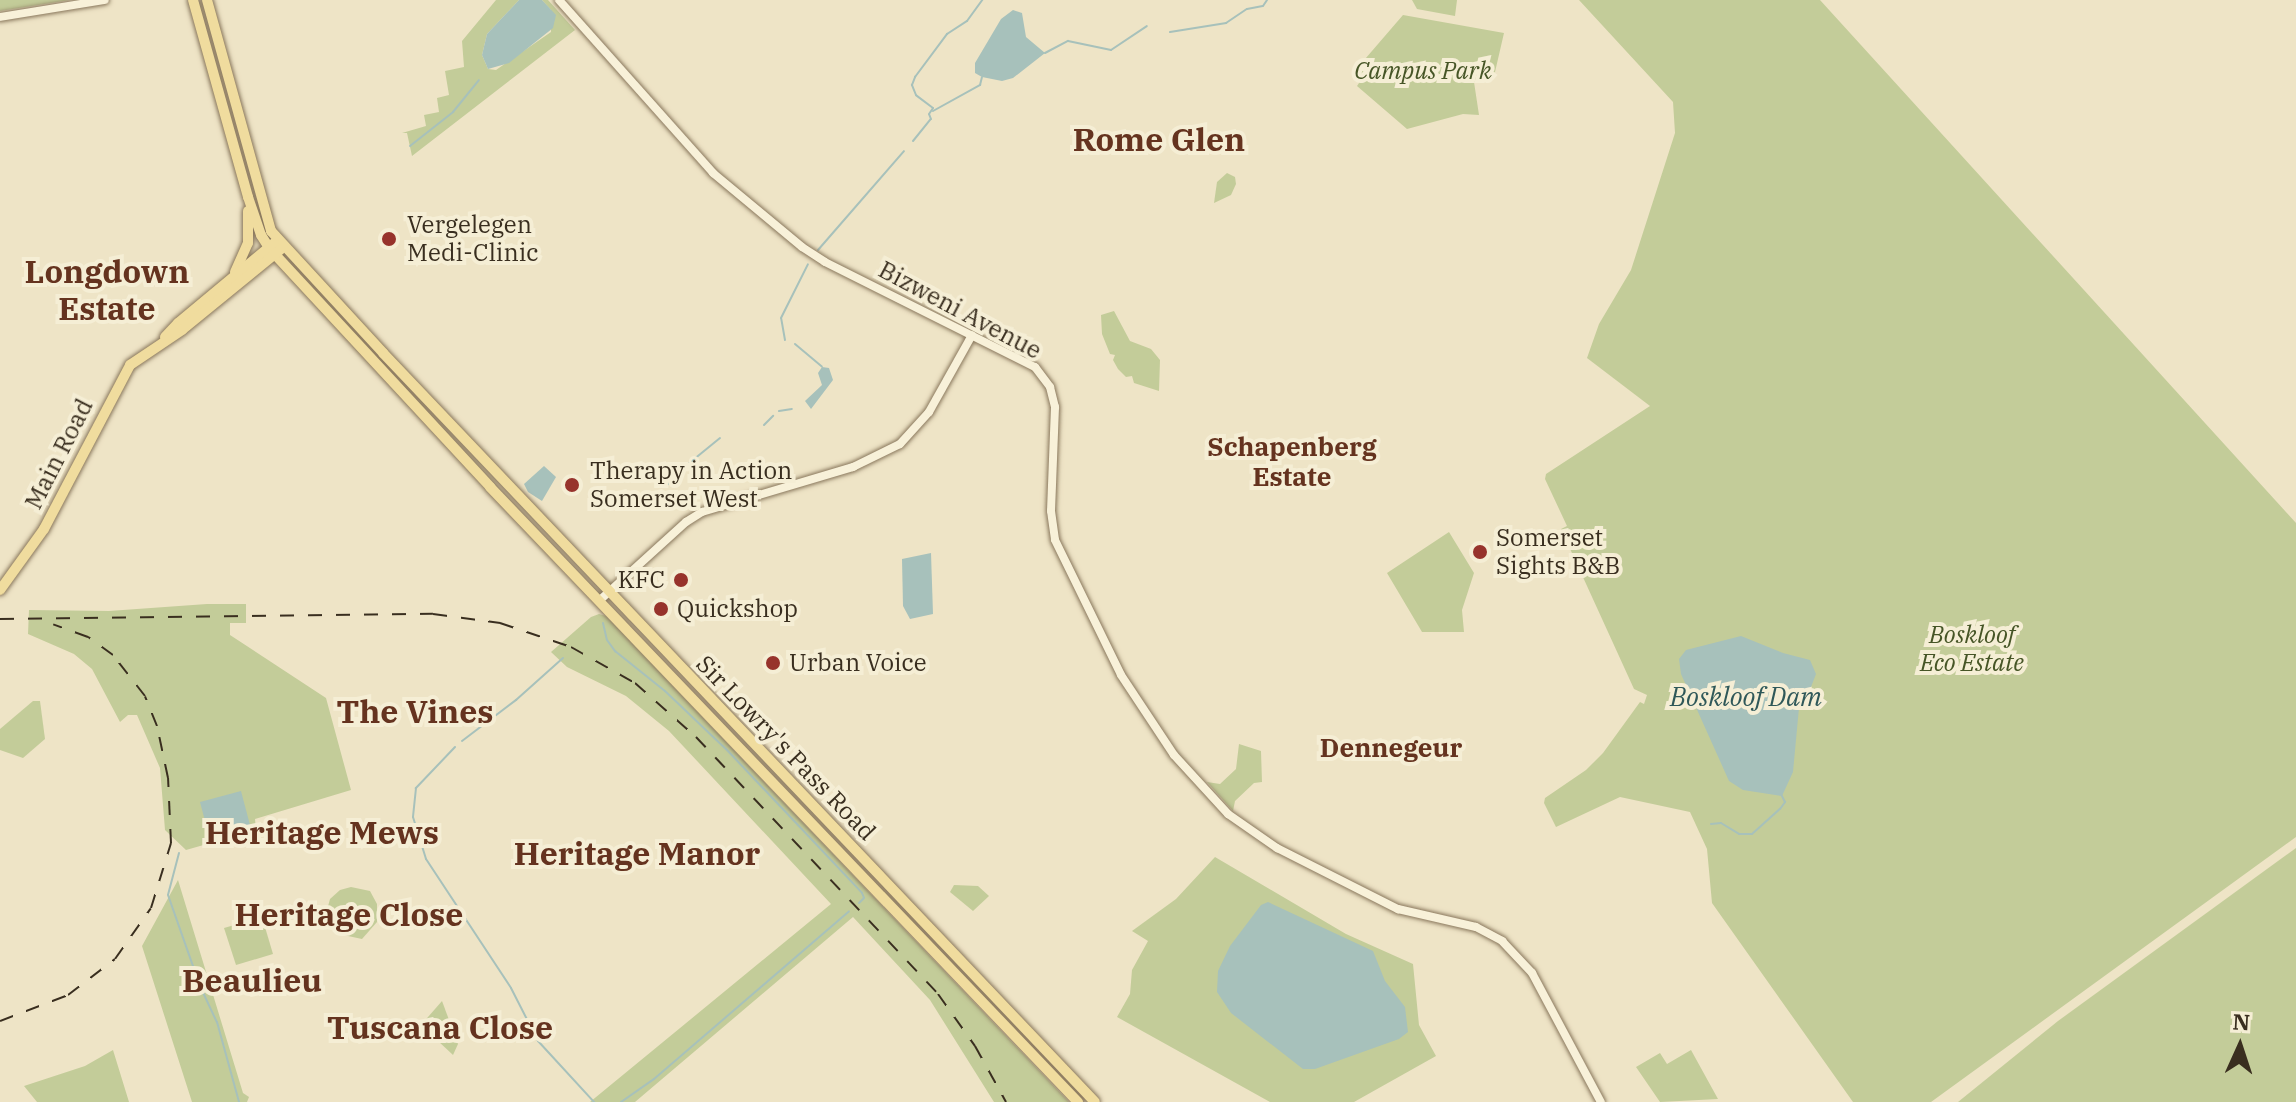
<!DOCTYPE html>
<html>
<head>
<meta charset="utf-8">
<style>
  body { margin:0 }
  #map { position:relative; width:2296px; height:1102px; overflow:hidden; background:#eee4c6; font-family:"IBM Plex Serif",serif }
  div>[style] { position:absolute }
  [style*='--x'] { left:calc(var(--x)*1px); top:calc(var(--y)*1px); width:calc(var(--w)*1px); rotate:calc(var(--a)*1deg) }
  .green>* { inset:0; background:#c3cc99 }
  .water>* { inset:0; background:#a7c1bb }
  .stream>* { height:2px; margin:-1px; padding:0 1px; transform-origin:1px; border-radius:1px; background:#a7c1bb }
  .roads { filter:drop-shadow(0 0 2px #89775c) drop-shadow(0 0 2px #89775c) }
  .minor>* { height:8px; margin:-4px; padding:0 4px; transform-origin:4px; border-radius:4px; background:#f8f1d9 }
  .major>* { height:10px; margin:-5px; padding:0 5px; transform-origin:5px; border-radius:5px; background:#f0dc9e }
  .rail>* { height:2px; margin-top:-1px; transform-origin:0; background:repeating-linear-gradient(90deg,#392e1f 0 14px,transparent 0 28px) }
  .dots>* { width:22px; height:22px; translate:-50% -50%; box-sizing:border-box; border:4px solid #f5eed5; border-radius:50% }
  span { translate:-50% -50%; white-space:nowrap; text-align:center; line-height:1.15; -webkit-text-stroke:8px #f5eed5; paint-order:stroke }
  .park-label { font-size:24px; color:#465526; font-style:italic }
  .poi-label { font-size:24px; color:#392e1f }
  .left { translate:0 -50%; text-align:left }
  .right { translate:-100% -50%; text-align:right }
  .street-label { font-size:24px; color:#392e1f }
  .neighbourhood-label { font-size:26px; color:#65331f; font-weight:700 }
  .water-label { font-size:26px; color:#2f5859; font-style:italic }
  .district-label { font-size:32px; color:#65331f; font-weight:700 }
  .north { position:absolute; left:2200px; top:1006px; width:80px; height:80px; -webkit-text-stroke:6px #f5eed5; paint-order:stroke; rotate:3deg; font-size:22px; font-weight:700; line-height:32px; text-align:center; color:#392e1f }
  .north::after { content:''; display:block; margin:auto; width:28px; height:36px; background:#392e1f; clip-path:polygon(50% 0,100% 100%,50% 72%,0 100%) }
</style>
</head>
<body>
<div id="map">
  <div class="green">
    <div style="clip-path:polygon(0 0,70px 0,0 11px)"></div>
    <div style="clip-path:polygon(496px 0,519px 0,487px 34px,482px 55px,488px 69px,496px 70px,551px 32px,551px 10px,542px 0,548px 0,575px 30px,412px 156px,407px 133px,402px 133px,426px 126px,424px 115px,439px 112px,437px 98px,449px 95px,445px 71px,464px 67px,462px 41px)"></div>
    <div style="clip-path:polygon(1412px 0,1457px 0,1455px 16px,1417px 9px)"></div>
    <div style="clip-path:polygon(1579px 0,1820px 0,2296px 523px,2296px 837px,1931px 1102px,1853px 1102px,1712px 903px,1707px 849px,1690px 812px,1620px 797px,1556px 827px,1544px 803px,1545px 798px,1586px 770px,1603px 753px,1640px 702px,1644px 704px,1647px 695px,1634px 689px,1561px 529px,1567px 526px,1545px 479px,1546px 474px,1650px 406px,1587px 358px,1599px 324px,1631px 270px,1675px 133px,1673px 102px)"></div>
    <div style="clip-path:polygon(1403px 15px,1504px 33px,1495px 72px,1474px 82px,1479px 115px,1463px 114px,1407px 129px,1357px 86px,1361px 80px,1353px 73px)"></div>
    <div style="clip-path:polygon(1227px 173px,1235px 177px,1236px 184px,1231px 195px,1214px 203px,1217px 182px)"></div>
    <div style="clip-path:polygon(1114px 311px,1130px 341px,1151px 349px,1160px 360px,1159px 391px,1134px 383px,1132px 376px,1126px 377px,1118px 369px,1113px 360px,1115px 355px,1110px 354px,1102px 334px,1101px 315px)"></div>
    <div style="clip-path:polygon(1449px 532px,1474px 573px,1462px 610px,1464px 632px,1422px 632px,1387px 573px)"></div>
    <div style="clip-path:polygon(207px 604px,246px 604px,246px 623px,230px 623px,230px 635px,326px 698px,351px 790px,255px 819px,256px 830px,186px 850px,165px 830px,160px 768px,137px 715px,128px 715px,120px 722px,92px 669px,74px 654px,28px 634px,29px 610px,109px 611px)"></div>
    <div style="clip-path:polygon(599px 614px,606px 616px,1069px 1102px,994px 1102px,930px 1000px,853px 917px,635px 1102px,590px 1102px,831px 904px,669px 731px,626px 696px,567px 667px,551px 652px,591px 617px)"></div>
    <div style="clip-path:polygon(33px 701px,40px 701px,45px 739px,23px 758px,0 750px,0 729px)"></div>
    <div style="clip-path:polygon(1239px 744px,1261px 751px,1262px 782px,1254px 783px,1235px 801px,1233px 811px,1207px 782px,1220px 784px,1236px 769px)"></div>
    <div style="clip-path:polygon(2296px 848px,2296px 1102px,1958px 1102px,2058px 1021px)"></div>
    <div style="clip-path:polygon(1215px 857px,1346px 934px,1413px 964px,1419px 1025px,1436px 1056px,1354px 1102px,1270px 1102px,1117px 1017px,1130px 994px,1132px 970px,1148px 941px,1132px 931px,1176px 899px)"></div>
    <div style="clip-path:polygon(178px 880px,243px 1093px,249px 1097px,247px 1102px,192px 1102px,142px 946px)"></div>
    <div style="clip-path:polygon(954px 885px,978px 886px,989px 896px,973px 911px,950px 892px)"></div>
    <div style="clip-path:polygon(351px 887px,370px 891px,377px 904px,377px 922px,362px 939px,334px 933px,327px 910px,330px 899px,340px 890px)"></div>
    <div style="clip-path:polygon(262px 917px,273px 954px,236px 965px,224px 928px)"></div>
    <div style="clip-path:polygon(442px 1001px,458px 1044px,453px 1055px,421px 1025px)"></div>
    <div style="clip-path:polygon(113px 1050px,129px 1102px,37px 1102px,24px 1086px,85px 1066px)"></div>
    <div style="clip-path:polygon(1691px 1050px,1718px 1099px,1660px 1102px,1636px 1067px,1660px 1053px,1667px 1064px)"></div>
  </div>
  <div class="water">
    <div style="clip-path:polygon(519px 0,542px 0,556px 15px,553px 28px,509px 63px,488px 69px,482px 55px,487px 34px)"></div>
    <div style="clip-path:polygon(1013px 10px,1022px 13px,1026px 37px,1045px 53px,1013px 78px,1002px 81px,982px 77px,975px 73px,975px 63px,1001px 19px)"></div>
    <div style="clip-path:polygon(822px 367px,829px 368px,833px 380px,811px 409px,805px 401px,822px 385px,818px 373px)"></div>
    <div style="clip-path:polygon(544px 466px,556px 477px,542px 501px,528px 492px,524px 484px)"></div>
    <div style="clip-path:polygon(931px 553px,933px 614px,910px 619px,903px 606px,902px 559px)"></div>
    <div style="clip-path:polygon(1741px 636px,1783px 653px,1810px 660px,1816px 674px,1811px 687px,1800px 697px,1793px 772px,1782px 796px,1743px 790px,1729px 781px,1681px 674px,1679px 659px,1686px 650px)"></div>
    <div style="clip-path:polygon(241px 791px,250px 825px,209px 836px,200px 802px)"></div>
    <div style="clip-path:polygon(1268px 902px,1373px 951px,1385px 981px,1405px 1007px,1408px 1032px,1399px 1039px,1315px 1069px,1303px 1069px,1231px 1013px,1217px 992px,1218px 971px,1230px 946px,1261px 905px)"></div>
  </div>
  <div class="stream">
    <div style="--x:1170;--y:32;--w:57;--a:-9.1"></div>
    <div style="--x:1226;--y:23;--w:25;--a:-34"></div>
    <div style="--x:1247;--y:9;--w:16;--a:-11"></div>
    <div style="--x:1263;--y:6;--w:7;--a:-56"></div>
    <div style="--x:1045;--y:53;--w:26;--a:-28"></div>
    <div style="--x:1068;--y:41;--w:44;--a:11.8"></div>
    <div style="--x:1111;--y:50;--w:43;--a:-33.7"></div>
    <div style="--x:933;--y:111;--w:54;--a:-29"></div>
    <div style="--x:980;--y:85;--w:8;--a:-76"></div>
    <div style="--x:913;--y:141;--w:28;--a:-51"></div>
    <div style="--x:931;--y:119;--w:5;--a:-112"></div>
    <div style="--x:929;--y:114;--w:7;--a:-56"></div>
    <div style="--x:933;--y:108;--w:21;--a:-143"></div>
    <div style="--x:916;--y:95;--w:11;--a:-112"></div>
    <div style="--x:912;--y:85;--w:9;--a:-69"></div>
    <div style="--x:915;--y:77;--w:54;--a:-53.3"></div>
    <div style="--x:947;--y:34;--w:24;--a:-33"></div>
    <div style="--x:967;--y:21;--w:26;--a:-54"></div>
    <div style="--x:410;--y:146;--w:55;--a:-38.3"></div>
    <div style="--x:453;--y:112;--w:41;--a:-50.9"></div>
    <div style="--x:818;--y:250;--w:131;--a:-49"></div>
    <div style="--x:785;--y:340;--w:22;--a:-100"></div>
    <div style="--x:781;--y:318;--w:60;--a:-63.4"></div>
    <div style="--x:795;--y:344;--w:35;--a:40"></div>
    <div style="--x:779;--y:411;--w:13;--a:-9"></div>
    <div style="--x:764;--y:425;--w:13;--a:-45"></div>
    <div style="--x:682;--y:469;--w:49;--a:-39.2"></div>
    <div style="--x:665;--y:487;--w:13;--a:-45"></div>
    <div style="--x:603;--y:623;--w:17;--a:77"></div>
    <div style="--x:607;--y:640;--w:14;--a:54"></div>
    <div style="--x:615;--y:651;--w:64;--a:38.7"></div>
    <div style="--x:665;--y:691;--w:84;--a:43.6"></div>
    <div style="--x:726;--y:749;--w:198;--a:46.6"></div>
    <div style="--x:862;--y:893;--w:5;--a:68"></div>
    <div style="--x:864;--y:898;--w:7;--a:135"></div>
    <div style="--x:462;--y:741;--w:68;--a:-37.2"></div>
    <div style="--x:516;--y:700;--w:63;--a:-41.8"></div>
    <div style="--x:455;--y:747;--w:57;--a:133.6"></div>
    <div style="--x:416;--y:788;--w:29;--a:96"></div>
    <div style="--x:413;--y:817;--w:44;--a:72.8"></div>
    <div style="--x:426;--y:859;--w:154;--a:56.6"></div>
    <div style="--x:511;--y:988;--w:59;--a:63"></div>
    <div style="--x:538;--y:1041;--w:83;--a:47.4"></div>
    <div style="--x:1711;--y:824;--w:10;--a:-6"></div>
    <div style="--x:1721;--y:823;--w:21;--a:31"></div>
    <div style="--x:1739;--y:834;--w:13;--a:0"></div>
    <div style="--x:1752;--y:834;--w:38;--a:-42"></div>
    <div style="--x:1780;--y:809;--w:9;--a:-54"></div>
    <div style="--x:1785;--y:802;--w:7;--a:-117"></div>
    <div style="--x:179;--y:853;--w:43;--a:104.7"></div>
    <div style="--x:168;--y:895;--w:96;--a:70.6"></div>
    <div style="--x:200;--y:986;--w:40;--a:65"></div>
    <div style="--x:217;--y:1022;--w:83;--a:74.6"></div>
    <div style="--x:621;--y:1102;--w:40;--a:-34.9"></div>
    <div style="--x:654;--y:1079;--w:257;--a:-40.7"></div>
  </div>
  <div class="roads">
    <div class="minor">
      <div style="--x:559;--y:0;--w:232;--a:48.3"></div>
      <div style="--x:713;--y:173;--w:116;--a:39.7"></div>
      <div style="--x:802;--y:247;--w:27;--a:33"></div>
      <div style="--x:825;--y:262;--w:235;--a:26.6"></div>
      <div style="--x:1035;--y:367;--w:25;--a:53"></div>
      <div style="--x:1050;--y:387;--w:21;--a:76"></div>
      <div style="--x:1055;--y:407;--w:104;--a:92.2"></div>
      <div style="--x:1051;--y:511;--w:29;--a:82"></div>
      <div style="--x:1055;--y:540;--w:150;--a:63.9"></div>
      <div style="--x:1121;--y:675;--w:96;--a:56.5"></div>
      <div style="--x:1174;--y:755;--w:80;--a:47.5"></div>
      <div style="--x:1228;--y:814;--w:60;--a:34.8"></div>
      <div style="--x:1277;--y:848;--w:136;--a:26.8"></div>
      <div style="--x:1398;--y:909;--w:80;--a:13"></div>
      <div style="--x:1476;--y:927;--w:30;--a:28"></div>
      <div style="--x:1502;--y:941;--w:44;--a:46.8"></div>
      <div style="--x:1532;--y:973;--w:146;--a:61.9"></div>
      <div style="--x:0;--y:17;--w:106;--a:-9.2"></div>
      <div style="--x:600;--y:600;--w:116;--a:-42.2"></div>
      <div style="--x:686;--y:522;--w:19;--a:-32"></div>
      <div style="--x:702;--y:512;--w:158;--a:-16.6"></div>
      <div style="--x:853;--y:467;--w:52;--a:-26.1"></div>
      <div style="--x:900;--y:444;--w:43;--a:-47.8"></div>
      <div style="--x:929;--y:412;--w:88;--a:-60.8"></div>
    </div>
    <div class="major">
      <div style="--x:193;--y:0;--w:205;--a:74.4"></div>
      <div style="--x:248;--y:197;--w:40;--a:71.1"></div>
      <div style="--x:261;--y:235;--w:15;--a:58"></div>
      <div style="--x:269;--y:248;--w:326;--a:47.2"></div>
      <div style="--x:490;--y:487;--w:851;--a:46.29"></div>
      <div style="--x:207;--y:0;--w:240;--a:74.5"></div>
      <div style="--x:271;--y:231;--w:166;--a:47.4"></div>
      <div style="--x:383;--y:353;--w:1033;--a:46.45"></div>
      <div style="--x:235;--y:272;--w:32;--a:-66"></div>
      <div style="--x:248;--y:243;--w:32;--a:-90"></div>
      <div style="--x:165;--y:337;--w:19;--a:-47"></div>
      <div style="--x:178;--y:323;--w:125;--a:-39.8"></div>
      <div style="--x:0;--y:590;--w:75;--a:-54.2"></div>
      <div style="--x:44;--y:529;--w:185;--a:-62.3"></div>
      <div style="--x:130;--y:365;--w:63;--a:-33.9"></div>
      <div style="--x:182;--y:330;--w:127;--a:-39.2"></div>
    </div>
  </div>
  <div class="rail">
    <div style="--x:0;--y:619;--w:433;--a:-0.7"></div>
    <div style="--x:433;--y:614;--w:68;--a:7.7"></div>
    <div style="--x:500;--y:623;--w:75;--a:18.7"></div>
    <div style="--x:571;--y:647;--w:73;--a:29.4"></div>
    <div style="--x:635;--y:683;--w:81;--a:41.5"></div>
    <div style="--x:696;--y:737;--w:353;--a:46.7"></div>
    <div style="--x:938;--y:994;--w:64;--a:54.6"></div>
    <div style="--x:975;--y:1046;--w:64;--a:61"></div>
    <div style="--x:0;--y:1021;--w:73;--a:-20.9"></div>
    <div style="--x:68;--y:995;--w:59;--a:-37.5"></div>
    <div style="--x:115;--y:959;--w:62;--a:-54.8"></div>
    <div style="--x:151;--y:908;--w:68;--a:-72.9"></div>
    <div style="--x:171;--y:843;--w:65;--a:-92.6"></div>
    <div style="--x:168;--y:778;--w:53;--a:-101.9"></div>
    <div style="--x:157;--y:726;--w:32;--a:-112"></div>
    <div style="--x:145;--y:696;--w:52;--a:-128"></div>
    <div style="--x:113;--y:655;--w:31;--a:-144"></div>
    <div style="--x:88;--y:637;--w:37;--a:-160"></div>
  </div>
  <div class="dots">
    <div style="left:389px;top:239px;background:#97332c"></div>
    <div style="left:572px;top:485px;background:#97332c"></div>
    <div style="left:1480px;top:552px;background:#97332c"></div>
    <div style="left:681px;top:580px;background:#97332c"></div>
    <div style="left:661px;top:609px;background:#97332c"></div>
    <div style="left:773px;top:663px;background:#97332c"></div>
  </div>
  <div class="park-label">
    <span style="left:1423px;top:71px">Campus Park</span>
    <span style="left:1972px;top:649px">Boskloof<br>Eco Estate</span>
  </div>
  <div class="poi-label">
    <span class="left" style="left:407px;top:239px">Vergelegen<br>Medi-Clinic</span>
    <span class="left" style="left:590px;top:485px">Therapy in Action<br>Somerset West</span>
    <span class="left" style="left:1496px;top:552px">Somerset<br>Sights B&amp;B</span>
    <span class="right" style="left:665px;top:580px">KFC</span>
    <span class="left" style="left:677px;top:609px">Quickshop</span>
    <span class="left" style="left:789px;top:663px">Urban Voice</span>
  </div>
  <div class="street-label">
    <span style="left:960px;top:310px;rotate:28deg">Bizweni Avenue</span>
    <span style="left:59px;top:454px;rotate:-63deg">Main Road</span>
    <span style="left:786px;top:748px;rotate:46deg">Sir Lowry's Pass Road</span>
  </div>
  <div class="neighbourhood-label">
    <span style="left:1292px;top:462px">Schapenberg<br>Estate</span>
    <span style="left:1391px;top:748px">Dennegeur</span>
  </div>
  <div class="water-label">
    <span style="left:1746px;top:697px">Boskloof Dam</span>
  </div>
  <div class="district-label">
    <span style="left:1159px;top:139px">Rome Glen</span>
    <span style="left:107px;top:290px">Longdown<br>Estate</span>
    <span style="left:415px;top:711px">The Vines</span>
    <span style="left:322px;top:832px">Heritage Mews</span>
    <span style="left:637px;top:853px">Heritage Manor</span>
    <span style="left:349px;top:914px">Heritage Close</span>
    <span style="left:252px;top:980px">Beaulieu</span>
    <span style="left:440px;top:1027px">Tuscana Close</span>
  </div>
  <div class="north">N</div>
</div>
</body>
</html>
